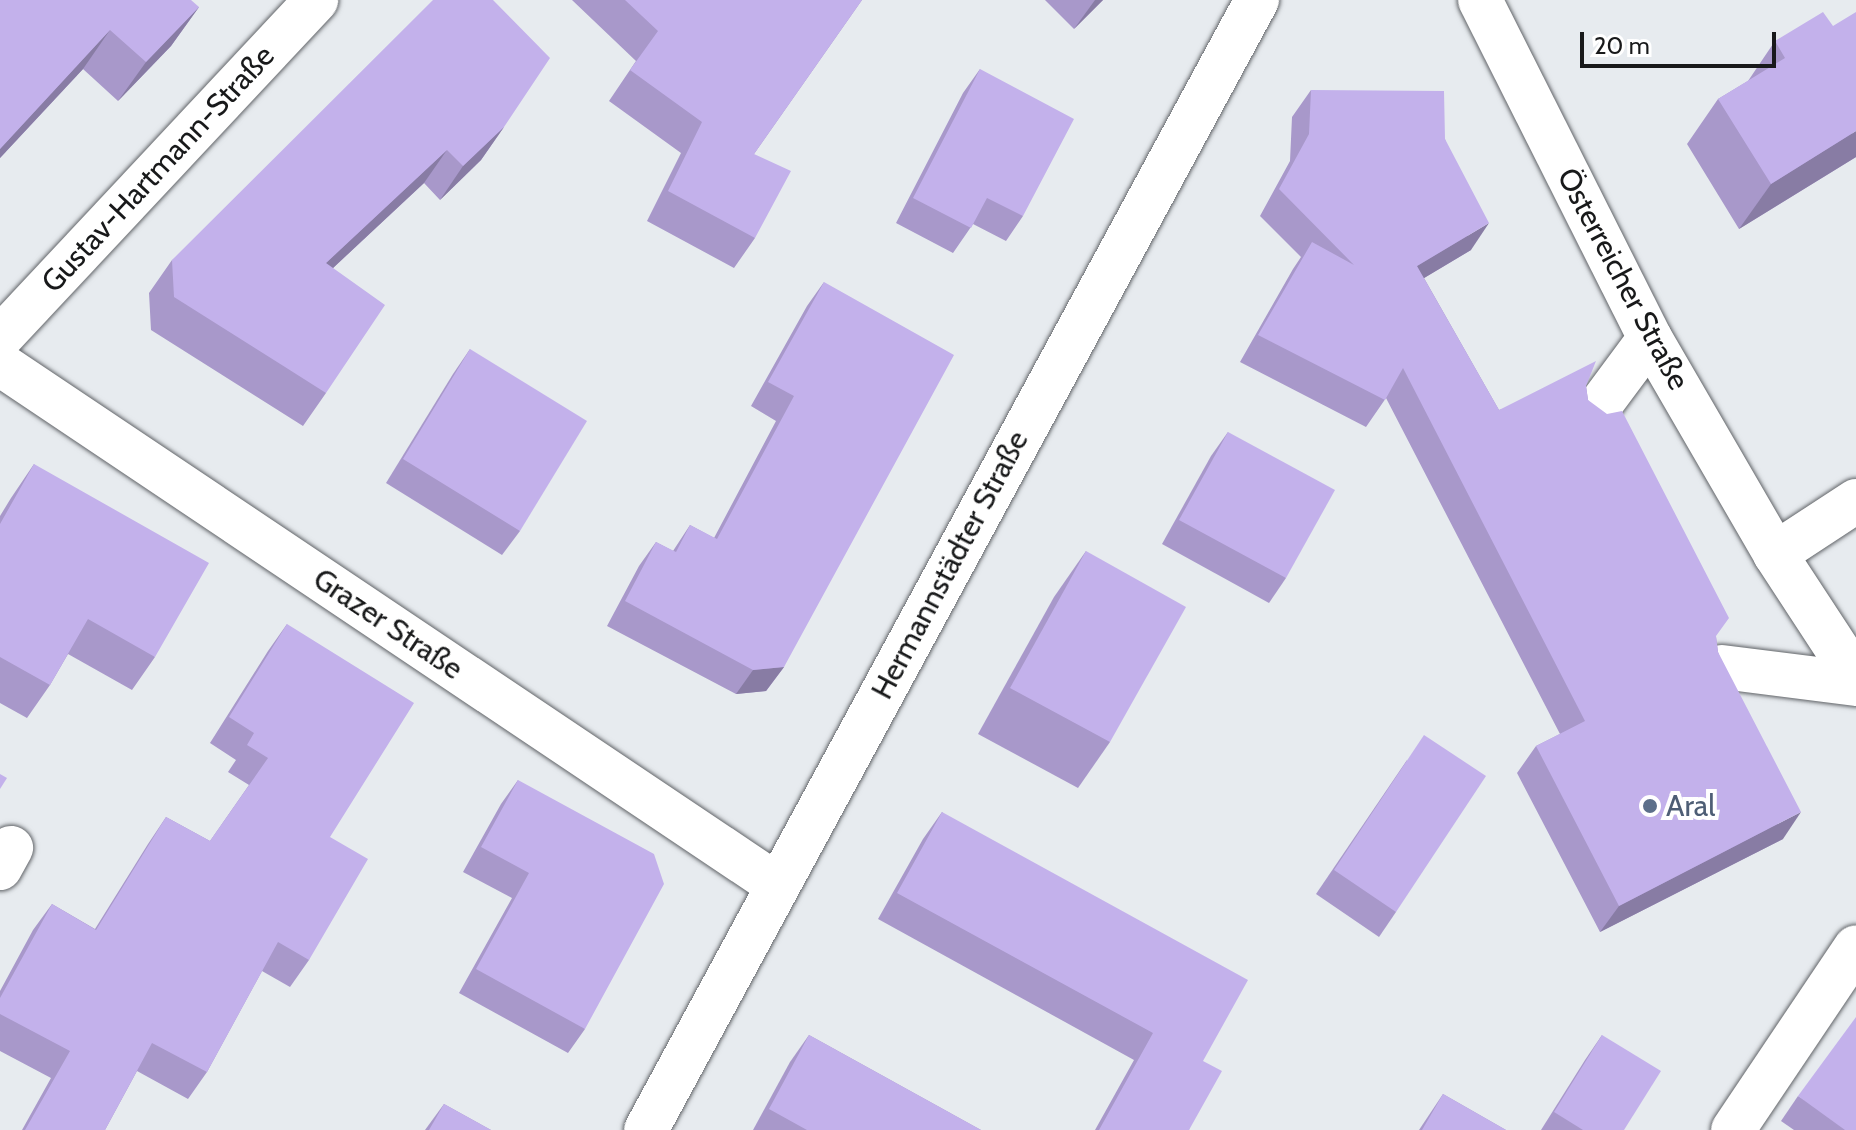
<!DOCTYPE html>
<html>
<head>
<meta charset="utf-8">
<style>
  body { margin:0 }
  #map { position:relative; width:1856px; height:1130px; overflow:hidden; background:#e7ebef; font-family:Cabin,sans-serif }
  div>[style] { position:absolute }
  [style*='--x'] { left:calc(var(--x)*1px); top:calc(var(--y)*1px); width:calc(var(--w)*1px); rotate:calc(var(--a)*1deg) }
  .roads { filter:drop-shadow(0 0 2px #616468) drop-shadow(0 0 2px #616468) }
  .minor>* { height:44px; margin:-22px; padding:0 22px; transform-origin:22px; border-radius:22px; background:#fff }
  .wall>* { inset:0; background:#a898ca }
  .shaded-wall>* { inset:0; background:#887ca4 }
  .building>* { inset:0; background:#c3b1eb }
  .dots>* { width:22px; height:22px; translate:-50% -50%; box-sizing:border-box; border:4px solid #fff; border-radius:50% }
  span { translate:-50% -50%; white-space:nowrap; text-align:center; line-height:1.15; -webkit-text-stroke:8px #fff; paint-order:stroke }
  .street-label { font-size:30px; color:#18191a }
  .service-label { font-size:30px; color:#4e5e75 }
  .left { translate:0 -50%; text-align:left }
  .scale { position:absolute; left:1580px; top:32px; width:196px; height:36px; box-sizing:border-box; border:4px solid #18191a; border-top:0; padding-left:10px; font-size:24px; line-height:28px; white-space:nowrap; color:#18191a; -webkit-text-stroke:6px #fff; paint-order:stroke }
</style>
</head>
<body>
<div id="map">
  <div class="roads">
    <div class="minor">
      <div style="--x:1480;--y:0;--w:378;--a:63.3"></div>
      <div style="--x:1650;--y:338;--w:250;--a:59.9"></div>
      <div style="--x:1775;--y:554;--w:148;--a:56.8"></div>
      <div style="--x:0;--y:338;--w:463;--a:-46.9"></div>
      <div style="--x:0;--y:364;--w:936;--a:33.84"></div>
      <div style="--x:1592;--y:416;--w:97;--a:-53.4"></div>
      <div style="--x:1775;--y:554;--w:97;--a:-33.2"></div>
      <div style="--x:1722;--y:667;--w:135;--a:7.2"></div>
      <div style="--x:0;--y:868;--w:23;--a:-61"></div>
      <div style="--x:646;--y:1130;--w:1285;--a:-61.6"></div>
      <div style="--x:1733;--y:1130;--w:220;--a:-56.1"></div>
    </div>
  </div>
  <div class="wall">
    <div style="clip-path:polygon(0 0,199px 7px,171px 46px,118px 101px,83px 69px,0 158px)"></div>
    <div style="clip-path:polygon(572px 0,862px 0,754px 154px,755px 238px,734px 268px,647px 221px,681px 153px,609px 101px,636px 61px)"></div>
    <div style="clip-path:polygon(1045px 0,1103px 0,1074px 29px)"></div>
    <div style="clip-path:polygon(1833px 26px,1856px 157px,1739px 229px,1687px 144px,1718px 99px,1748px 81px,1775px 41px)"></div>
    <div style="clip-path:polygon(980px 69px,1023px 216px,1006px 241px,973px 224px,953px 253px,896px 223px,963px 93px)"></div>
    <div style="clip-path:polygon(1311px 90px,1445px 139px,1471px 250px,1424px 278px,1499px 410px,1586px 386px,1588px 400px,1716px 637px,1718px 652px,1783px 839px,1600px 932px,1517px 773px,1536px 746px,1560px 734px,1386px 398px,1366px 427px,1240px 362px,1293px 269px,1301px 257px,1260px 216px,1290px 161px,1292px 117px)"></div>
    <div style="clip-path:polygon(504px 127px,481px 160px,440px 200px,424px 183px,333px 268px,326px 393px,303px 426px,151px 330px,149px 293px,172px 260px)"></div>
    <div style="clip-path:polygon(824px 282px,784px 667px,766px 691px,736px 694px,607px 626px,639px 566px,656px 542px,673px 551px,690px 525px,714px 538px,776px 421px,751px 406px,807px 306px)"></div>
    <div style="clip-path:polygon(470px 349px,520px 531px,502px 555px,386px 483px,453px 374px)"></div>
    <div style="clip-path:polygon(1228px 432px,1286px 578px,1269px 603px,1162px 544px,1211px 456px)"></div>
    <div style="clip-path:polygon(34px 464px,155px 657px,132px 690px,68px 654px,50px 685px,27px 718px,0 703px,0 516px,11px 498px)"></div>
    <div style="clip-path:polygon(1086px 551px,1110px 742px,1078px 788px,978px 734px,1054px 597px)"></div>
    <div style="clip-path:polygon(287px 624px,330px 837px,309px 960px,290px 987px,262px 971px,207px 1072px,188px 1099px,137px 1071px,105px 1130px,22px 1130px,51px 1078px,0 1051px,0 991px,33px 930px,52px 904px,95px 929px,148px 844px,166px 817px,210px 841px,249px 785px,228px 772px,236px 760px,210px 743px,268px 651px)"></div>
    <div style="clip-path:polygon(1407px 760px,1396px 912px,1379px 937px,1316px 894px)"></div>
    <div style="clip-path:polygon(518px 780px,585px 1029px,568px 1053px,459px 993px,512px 898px,463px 872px,501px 804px)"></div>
    <div style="clip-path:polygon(942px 812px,1203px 1061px,1189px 1130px,1095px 1130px,1134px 1060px,878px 919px,923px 839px)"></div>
    <div style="clip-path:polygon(809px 1035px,981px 1130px,753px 1130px,790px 1062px)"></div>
    <div style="clip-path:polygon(1602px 1035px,1624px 1130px,1541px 1130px,1585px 1060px)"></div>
    <div style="clip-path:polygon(1443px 1094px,1506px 1130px,1419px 1130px)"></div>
    <div style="clip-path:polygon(1798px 1096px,1856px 1130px,1794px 1130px,1781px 1121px)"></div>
    <div style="clip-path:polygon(444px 1104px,491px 1130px,425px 1130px)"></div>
  </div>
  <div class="shaded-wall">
    <div style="clip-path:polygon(1095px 0,1103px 0,1074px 29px)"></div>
    <div style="clip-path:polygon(199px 7px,171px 46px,118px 101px,146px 62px)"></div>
    <div style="clip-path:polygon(110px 30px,83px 69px,0 158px,0 149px)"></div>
    <div style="clip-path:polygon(504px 127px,481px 160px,440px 200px,463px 166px)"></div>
    <div style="clip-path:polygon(1856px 131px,1856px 157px,1739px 229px,1771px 184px)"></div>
    <div style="clip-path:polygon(447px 150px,424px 183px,303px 296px,326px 263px)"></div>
    <div style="clip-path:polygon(1489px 223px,1471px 250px,1399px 293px,1417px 266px)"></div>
    <div style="clip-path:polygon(784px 667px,766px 691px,736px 694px,753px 670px)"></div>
    <div style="clip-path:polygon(1801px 812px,1783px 839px,1600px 932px,1619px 906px)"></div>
  </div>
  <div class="building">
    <div style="clip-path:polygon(0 0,191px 0,199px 7px,146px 62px,110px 30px,0 149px)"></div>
    <div style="clip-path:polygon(433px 0,493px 0,550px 58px,504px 127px,463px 166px,447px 150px,326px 263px,385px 305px,326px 393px,174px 297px,172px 260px)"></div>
    <div style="clip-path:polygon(625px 0,862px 0,754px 154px,791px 171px,755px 238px,668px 191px,702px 122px,630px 70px,658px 31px)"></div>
    <div style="clip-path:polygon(1823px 12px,1833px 26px,1856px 12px,1856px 131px,1771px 184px,1718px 99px,1785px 58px,1775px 41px)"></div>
    <div style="clip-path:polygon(980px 69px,1074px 119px,1023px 216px,987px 198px,971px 228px,913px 198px)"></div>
    <div style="clip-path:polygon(1311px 90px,1444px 91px,1445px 139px,1489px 223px,1417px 266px,1499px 410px,1596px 361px,1586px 386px,1588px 400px,1607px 414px,1622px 411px,1729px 618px,1716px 636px,1718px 652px,1801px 812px,1619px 906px,1536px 746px,1585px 721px,1403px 368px,1385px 400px,1258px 335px,1312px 242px,1354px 265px,1279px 189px,1309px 134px)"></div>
    <div style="clip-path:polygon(824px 282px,954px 355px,784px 667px,753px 670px,625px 601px,656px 542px,676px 552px,690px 525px,717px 539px,794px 396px,768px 382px)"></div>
    <div style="clip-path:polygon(470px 349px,587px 421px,520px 531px,403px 459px)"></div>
    <div style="clip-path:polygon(1228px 432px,1335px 490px,1286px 578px,1179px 520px)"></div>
    <div style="clip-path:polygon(34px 464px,209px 563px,155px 657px,88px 619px,50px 685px,0 657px,0 524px)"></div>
    <div style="clip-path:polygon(1086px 551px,1186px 607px,1110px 742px,1010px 688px)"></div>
    <div style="clip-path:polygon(287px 624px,414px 703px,330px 837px,368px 859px,309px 960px,278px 942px,207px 1072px,152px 1043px,105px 1130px,25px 1130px,70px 1051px,0 1014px,0 998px,52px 904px,96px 930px,166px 817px,210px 841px,268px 758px,247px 745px,254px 733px,229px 717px)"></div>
    <div style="clip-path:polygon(1424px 735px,1486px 776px,1396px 912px,1334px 870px)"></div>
    <div style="clip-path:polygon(0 774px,7px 778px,0 789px)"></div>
    <div style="clip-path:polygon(518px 780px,654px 854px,664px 884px,585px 1029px,476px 969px,529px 873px,481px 847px)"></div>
    <div style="clip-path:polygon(942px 812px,1248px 980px,1203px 1061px,1222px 1071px,1189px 1130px,1099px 1130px,1153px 1033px,897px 893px)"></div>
    <div style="clip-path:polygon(1856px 1017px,1856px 1130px,1845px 1130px,1798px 1096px)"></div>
    <div style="clip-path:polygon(809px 1035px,981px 1130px,807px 1130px,769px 1109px)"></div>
    <div style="clip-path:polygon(1602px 1035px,1661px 1071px,1624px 1130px,1583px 1130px,1554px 1112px)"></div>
    <div style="clip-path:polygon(1443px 1094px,1506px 1130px,1422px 1130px)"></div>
    <div style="clip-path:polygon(444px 1104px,491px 1130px,429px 1130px)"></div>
  </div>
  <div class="dots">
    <div style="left:1650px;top:806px;background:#5c6f8a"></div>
  </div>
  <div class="street-label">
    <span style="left:158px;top:169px;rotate:-47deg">Gustav-Hartmann-Straße</span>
    <span style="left:1623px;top:279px;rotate:62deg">Österreicher Straße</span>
    <span style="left:950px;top:565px;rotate:-62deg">Hermannstädter Straße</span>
    <span style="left:388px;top:624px;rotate:34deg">Grazer Straße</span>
  </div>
  <div class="service-label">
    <span class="left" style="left:1666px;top:806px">Aral</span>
  </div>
  <div class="scale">20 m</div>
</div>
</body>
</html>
